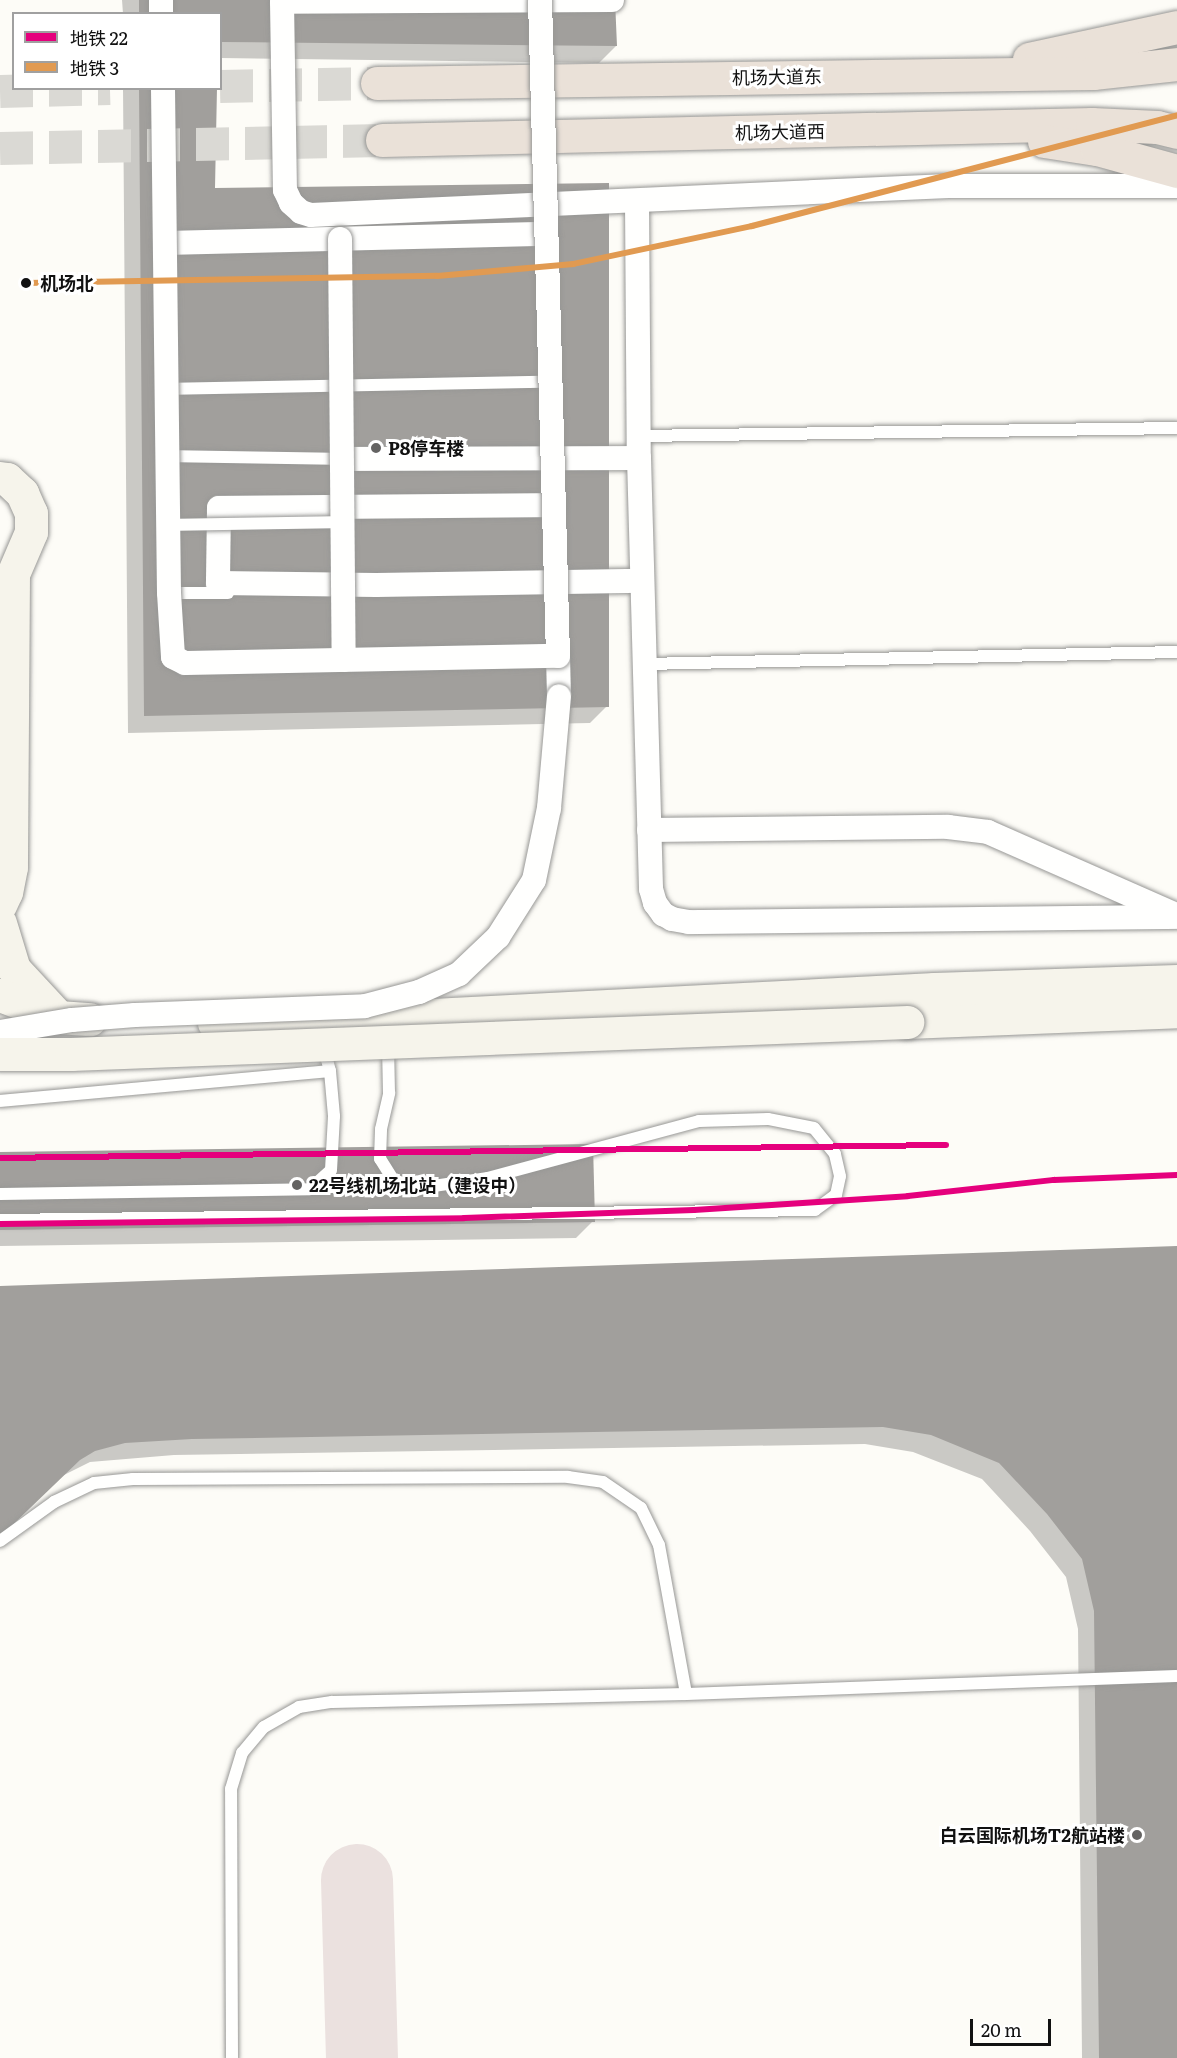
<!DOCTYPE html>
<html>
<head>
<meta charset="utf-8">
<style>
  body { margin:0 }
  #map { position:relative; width:1177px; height:2058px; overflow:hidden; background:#fdfcf7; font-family:Literata,"Noto Sans SC",serif }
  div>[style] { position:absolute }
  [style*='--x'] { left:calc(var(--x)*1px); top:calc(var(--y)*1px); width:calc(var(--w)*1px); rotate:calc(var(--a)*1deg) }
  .shadow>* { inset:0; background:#0003 }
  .taxiway>* { height:72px; margin:-36px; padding:0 36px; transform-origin:36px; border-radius:36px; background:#ebe1df }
  .building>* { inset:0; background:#a19f9c }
  .highway-tunnel>* { height:33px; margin-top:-16.5px; transform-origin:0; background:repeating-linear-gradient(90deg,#dad9d4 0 33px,transparent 0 49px) }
  .roads { filter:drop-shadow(0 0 2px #979795) drop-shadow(0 0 2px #979795) }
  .lane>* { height:12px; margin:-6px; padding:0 6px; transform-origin:6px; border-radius:6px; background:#fffffe }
  .street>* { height:24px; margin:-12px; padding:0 12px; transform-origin:12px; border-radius:12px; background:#fffffe }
  .secondary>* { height:33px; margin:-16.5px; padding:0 16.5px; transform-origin:16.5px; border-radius:16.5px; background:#f6f4eb }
  .highway>* { height:33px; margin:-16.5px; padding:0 16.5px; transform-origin:16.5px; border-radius:16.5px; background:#eae1d8 }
  .bridges { filter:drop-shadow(0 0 2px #979795) drop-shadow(0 0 2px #979795) }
  .lane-bridge>* { height:12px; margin:-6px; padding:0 6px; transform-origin:6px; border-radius:6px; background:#fffffe }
  .street-bridge>* { height:24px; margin:-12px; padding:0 12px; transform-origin:12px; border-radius:12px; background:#fffffe }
  .secondary-bridge>* { height:33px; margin:-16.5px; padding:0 16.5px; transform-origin:16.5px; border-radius:16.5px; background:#f6f4eb }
  .metro-1>* { height:6px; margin:-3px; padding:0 3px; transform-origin:3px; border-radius:3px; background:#e5007d }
  .metro-2>* { height:6px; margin:-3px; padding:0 3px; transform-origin:3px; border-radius:3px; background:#e19a51 }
  .dots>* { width:16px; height:16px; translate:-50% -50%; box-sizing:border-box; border:3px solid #fff; border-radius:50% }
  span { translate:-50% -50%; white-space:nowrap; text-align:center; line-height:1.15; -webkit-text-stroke:6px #fff; paint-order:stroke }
  .street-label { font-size:18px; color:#111 }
  .stop-label { font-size:18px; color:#111; font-weight:700 }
  .left { translate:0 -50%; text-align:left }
  .poi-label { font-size:18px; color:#111; font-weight:700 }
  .right { translate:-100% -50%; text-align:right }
  .legend { position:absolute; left:12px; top:12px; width:210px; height:78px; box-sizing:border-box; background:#fff; border:2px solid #a0a0a0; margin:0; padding:8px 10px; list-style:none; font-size:18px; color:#111 }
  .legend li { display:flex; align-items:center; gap:12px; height:30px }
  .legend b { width:30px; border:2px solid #a0a0a0 }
  .scale { position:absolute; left:970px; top:2019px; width:81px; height:27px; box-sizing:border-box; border:3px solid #111; border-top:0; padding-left:8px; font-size:18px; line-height:21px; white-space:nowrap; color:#111; -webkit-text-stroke:4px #fff; paint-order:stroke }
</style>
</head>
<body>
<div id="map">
  <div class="shadow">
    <div style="clip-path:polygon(122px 0,613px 0,616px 46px,599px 63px,220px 58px,220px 14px,123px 14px)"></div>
    <div style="clip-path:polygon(123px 88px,216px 88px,213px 190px,607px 706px,590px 723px,128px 733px)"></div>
    <div style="clip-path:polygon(0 1153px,593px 1221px,576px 1238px,0 1246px)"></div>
    <div style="clip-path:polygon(1177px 1248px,1177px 2058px,1082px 2058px,1078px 1629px,1066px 1577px,1030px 1531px,982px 1479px,913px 1452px,865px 1444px,174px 1455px,90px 1462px,62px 1476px,0 1288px)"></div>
  </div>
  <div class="taxiway">
    <div style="--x:357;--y:1880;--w:178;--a:88.4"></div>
  </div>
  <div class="building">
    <div style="clip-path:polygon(139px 0,615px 0,617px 46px,220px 42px,220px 14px,139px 14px)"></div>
    <div style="clip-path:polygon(139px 88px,217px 88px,215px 188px,609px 183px,609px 707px,144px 716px)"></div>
    <div style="clip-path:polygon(593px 1144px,595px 1222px,0 1230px,0 1152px)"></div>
    <div style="clip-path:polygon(1177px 1246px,1177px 2058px,1099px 2058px,1094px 1611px,1082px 1559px,1047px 1514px,999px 1463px,931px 1435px,883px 1427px,192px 1439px,125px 1443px,95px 1451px,80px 1460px,0 1537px,0 1286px)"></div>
  </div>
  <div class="highway-tunnel">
    <div style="--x:220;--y:86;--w:157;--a:-1.1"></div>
    <div style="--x:0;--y:91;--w:110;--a:-1.6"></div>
    <div style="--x:0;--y:148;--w:382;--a:-1.2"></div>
  </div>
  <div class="roads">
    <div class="lane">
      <div style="--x:168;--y:389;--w:381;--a:-1.1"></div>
      <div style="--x:639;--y:436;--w:538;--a:-0.85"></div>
      <div style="--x:169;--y:456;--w:173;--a:1"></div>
      <div style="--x:169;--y:593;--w:59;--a:0"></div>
      <div style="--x:645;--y:664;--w:532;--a:-1.29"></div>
      <div style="--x:0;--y:1101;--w:331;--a:-5.2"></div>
      <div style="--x:310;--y:1189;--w:84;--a:-5.4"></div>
      <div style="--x:0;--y:1194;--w:310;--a:-0.9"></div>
      <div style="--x:310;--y:1189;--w:28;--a:-42"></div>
      <div style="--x:331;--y:1170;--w:54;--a:-86.8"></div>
      <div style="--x:334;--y:1116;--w:45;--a:-95.1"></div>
      <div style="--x:330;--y:1071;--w:27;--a:-105"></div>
      <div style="--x:0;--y:1220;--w:815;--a:-0.7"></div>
      <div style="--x:815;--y:1210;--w:26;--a:-36"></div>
      <div style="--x:836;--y:1195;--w:19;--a:-78"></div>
      <div style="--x:840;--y:1176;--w:23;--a:-103"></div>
      <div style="--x:835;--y:1154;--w:33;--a:-129"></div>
      <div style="--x:814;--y:1128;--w:47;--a:-168.9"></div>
      <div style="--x:768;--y:1119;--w:69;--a:178.3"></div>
      <div style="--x:699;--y:1121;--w:219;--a:164.9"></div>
      <div style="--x:488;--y:1178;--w:62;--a:171.6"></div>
      <div style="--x:427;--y:1187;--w:34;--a:-170"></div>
      <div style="--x:394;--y:1181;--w:26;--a:-122"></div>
      <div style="--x:380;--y:1159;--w:30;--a:-88"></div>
      <div style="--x:381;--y:1129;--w:37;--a:-77"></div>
      <div style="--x:389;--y:1093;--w:49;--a:-91.2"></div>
      <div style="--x:0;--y:1541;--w:67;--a:-35.8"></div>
      <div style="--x:54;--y:1502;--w:44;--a:-25.4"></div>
      <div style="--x:94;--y:1483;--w:39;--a:-6"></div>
      <div style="--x:133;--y:1479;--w:435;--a:-0.3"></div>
      <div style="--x:568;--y:1477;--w:35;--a:8"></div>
      <div style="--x:603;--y:1482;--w:46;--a:34.4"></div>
      <div style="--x:641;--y:1508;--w:41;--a:64.1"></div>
      <div style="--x:659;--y:1545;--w:151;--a:79.7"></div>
      <div style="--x:232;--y:2058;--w:269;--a:-90.2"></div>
      <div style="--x:231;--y:1789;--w:38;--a:-73"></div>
      <div style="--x:242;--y:1753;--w:34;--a:-50"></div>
      <div style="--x:264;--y:1727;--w:40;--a:-29.7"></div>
      <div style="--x:299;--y:1707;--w:33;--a:-9"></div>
      <div style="--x:332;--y:1702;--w:354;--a:-1.3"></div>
      <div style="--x:686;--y:1694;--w:491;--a:-2.1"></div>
    </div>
    <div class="street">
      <div style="--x:161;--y:0;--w:14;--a:90"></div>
      <div style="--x:612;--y:0;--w:330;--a:179.7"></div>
      <div style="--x:282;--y:2;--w:188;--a:89.1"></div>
      <div style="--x:285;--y:190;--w:14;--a:65"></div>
      <div style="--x:291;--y:203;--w:13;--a:42"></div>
      <div style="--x:301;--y:212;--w:10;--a:17"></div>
      <div style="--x:311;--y:215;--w:638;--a:-2.61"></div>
      <div style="--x:948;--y:186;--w:229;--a:0"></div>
      <div style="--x:637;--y:201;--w:257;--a:89.6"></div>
      <div style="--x:639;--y:458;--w:431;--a:88.4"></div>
      <div style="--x:651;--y:889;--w:15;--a:74"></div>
      <div style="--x:655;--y:903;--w:14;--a:54"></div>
      <div style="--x:663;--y:914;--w:10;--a:29"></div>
      <div style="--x:672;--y:919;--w:17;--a:10"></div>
      <div style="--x:689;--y:922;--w:488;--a:-0.6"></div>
      <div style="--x:167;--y:243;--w:379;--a:-1.4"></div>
      <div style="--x:342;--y:459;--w:297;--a:-0.2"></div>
      <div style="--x:553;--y:505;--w:334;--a:179.5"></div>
      <div style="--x:219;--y:508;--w:75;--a:90.8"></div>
      <div style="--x:218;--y:583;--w:158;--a:0.7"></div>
      <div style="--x:376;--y:585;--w:266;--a:-0.9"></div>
      <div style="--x:558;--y:656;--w:40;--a:88.6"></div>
      <div style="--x:649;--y:830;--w:299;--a:-0.6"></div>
      <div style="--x:948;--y:827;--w:40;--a:7.1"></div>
      <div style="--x:988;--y:832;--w:201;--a:23.8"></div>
    </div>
    <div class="secondary">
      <div style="--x:0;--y:478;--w:7;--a:8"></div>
      <div style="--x:7;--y:479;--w:21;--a:43"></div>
      <div style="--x:22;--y:493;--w:22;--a:66"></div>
      <div style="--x:31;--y:513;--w:19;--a:90"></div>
      <div style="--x:31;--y:532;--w:46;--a:113.2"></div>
      <div style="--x:13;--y:574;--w:293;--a:90.4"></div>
      <div style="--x:11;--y:867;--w:25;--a:101"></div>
      <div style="--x:6;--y:892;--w:14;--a:115"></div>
      <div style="--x:0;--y:923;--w:48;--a:73.1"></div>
      <div style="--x:14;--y:969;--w:59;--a:47.1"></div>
      <div style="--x:0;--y:995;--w:62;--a:20.8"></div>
      <div style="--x:58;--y:1017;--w:32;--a:4"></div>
      <div style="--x:907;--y:1022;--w:270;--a:-2.3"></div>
      <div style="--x:214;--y:1023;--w:102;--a:-1.1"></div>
      <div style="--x:316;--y:1021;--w:619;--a:-2.96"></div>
      <div style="--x:934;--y:989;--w:243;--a:-1.9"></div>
    </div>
    <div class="highway">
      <div style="--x:1029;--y:59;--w:151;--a:-12.2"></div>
      <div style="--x:377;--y:83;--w:716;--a:-0.8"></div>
      <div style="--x:1093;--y:73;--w:84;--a:-6.1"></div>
      <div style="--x:382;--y:140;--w:710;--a:-1.29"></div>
      <div style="--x:1092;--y:124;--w:65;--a:2.6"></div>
      <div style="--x:1157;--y:127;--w:21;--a:14"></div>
      <div style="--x:1044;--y:141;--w:54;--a:8.6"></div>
      <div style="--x:1097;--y:149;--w:83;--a:15.4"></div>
    </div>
  </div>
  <div class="bridges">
    <div class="lane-bridge">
      <div style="--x:169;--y:525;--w:173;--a:-1"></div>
    </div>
    <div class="street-bridge">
      <div style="--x:163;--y:88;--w:505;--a:89.32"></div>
      <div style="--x:169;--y:593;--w:64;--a:86.4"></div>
      <div style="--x:173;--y:657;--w:13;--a:27"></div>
      <div style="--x:185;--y:663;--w:373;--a:-1.1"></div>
      <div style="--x:558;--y:656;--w:656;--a:-91.57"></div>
      <div style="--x:340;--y:239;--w:421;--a:89.5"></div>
      <div style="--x:0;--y:1032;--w:73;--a:-9.5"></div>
      <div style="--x:72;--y:1020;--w:63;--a:-4.5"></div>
      <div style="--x:135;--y:1015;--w:230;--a:-2.2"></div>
      <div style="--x:365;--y:1006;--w:56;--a:-14.5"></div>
      <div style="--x:419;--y:992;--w:44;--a:-24.2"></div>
      <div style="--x:459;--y:974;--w:54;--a:-43.5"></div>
      <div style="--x:498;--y:937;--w:67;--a:-57.7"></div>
      <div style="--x:534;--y:880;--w:74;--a:-78.2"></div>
      <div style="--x:549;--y:808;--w:112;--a:-84.9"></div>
    </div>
    <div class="secondary-bridge">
      <div style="--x:0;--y:1054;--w:71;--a:0"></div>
      <div style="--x:71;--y:1054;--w:837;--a:-2.19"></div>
    </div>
  </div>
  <div class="metro-1">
    <div style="--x:0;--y:1158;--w:946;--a:-0.79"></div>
    <div style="--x:0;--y:1224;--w:464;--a:-0.7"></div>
    <div style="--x:464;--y:1218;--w:230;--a:-2"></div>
    <div style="--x:694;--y:1210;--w:214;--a:-3.7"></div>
    <div style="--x:908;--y:1196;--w:147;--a:-6.3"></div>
    <div style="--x:1054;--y:1180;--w:123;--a:-2.3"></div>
  </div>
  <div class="metro-2">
    <div style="--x:26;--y:283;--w:411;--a:-1"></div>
    <div style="--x:437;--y:276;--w:137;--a:-5"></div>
    <div style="--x:573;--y:264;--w:183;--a:-12"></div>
    <div style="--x:752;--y:226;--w:439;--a:-14.6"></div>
  </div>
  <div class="dots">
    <div style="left:26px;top:283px;background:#111"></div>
    <div style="left:376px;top:448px;background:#646362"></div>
    <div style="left:297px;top:1185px;background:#646362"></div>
    <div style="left:1137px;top:1835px;background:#646362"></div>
  </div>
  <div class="street-label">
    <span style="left:777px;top:77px;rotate:-1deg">机场大道东</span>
    <span style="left:780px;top:132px;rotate:-1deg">机场大道西</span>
  </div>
  <div class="stop-label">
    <span class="left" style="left:40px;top:283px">机场北</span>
  </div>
  <div class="poi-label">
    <span class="left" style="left:388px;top:448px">P8停车楼</span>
    <span class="left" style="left:309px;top:1185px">22号线机场北站（建设中）</span>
    <span class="right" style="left:1125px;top:1835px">白云国际机场T2航站楼</span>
  </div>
  <ul class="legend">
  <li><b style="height:8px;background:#e5007d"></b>地铁 22</li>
  <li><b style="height:8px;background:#e19a51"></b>地铁 3</li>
  </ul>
  <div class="scale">20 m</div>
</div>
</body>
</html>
